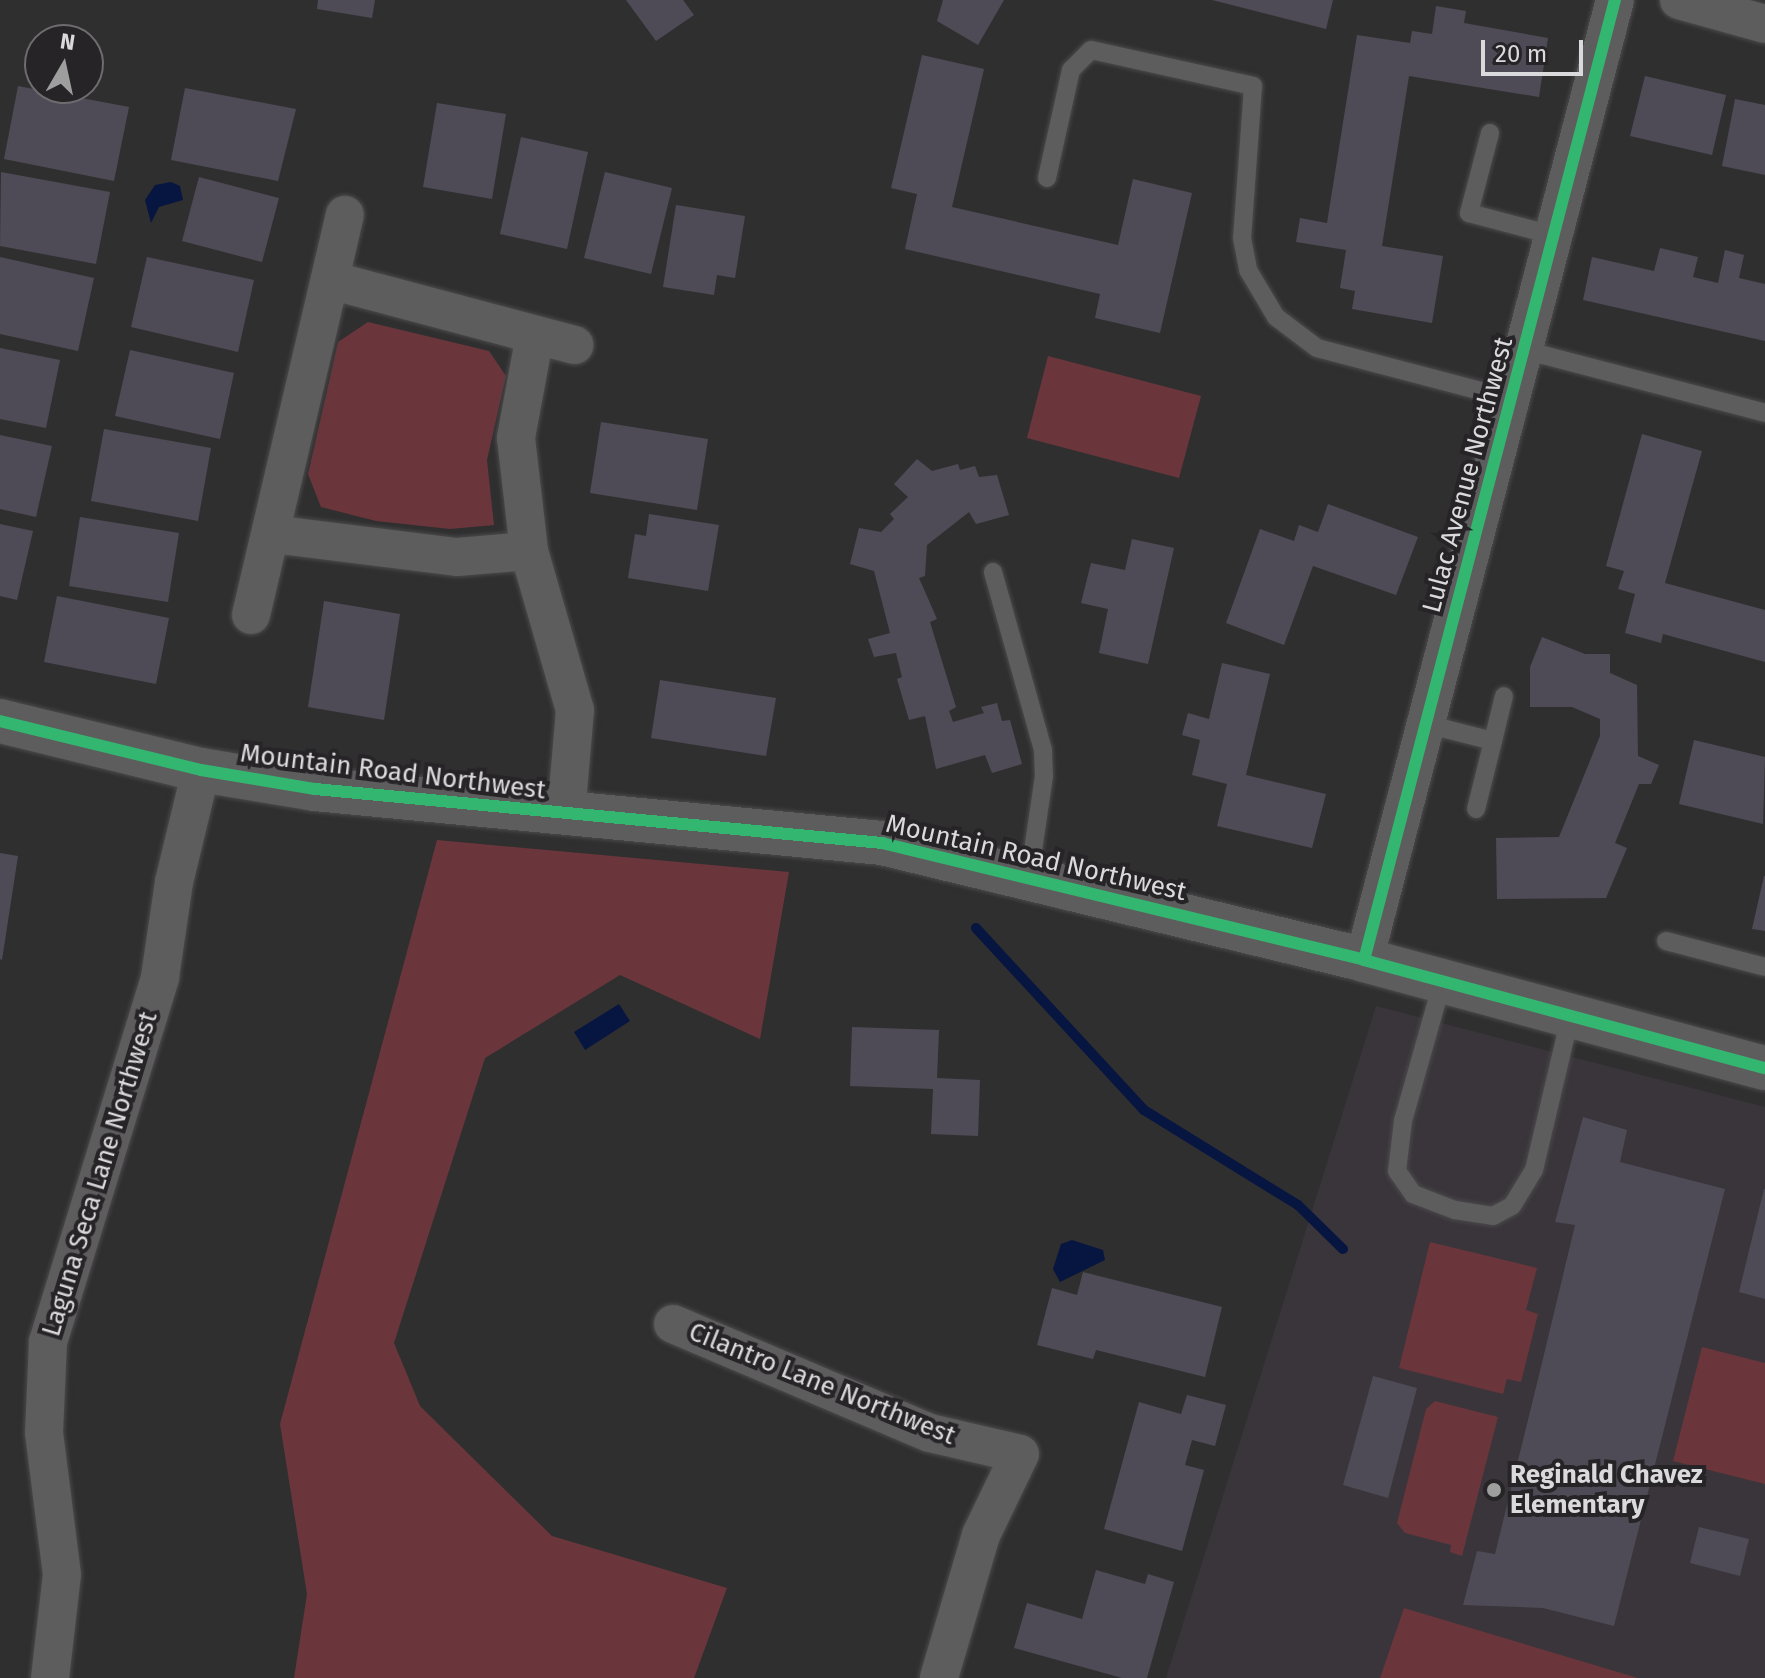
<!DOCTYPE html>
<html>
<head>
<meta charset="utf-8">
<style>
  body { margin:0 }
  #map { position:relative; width:1765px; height:1678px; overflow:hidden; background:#302f30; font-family:"Fira Sans",sans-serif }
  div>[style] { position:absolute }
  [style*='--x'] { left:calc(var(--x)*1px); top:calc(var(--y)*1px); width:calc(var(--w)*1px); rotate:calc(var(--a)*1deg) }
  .built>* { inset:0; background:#3a353b }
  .green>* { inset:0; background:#6a363c }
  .water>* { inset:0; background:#071641 }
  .stream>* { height:10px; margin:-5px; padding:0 5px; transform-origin:5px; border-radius:5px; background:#071641 }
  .building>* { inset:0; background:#4e4b56 }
  .roads { filter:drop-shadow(0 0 2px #4b4a4b) drop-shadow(0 0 2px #4b4a4b) }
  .lane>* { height:18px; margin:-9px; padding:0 9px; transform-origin:9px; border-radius:9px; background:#5e5d5e }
  .street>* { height:38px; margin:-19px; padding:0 19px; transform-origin:19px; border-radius:19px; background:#5e5d5e }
  .secondary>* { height:44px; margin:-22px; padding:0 22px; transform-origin:22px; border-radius:22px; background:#5e5d5e }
  .cycleway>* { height:12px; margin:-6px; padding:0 6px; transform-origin:6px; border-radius:6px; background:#33b770 }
  .dots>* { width:22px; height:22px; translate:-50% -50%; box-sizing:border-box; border:4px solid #262427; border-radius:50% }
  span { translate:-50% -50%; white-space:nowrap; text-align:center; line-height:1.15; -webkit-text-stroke:8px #262427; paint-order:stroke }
  .street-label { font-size:26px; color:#dad9db }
  .poi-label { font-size:26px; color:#dad9db; font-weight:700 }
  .left { translate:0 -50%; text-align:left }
  .north { position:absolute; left:24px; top:24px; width:80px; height:80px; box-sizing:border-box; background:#262427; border:2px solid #6e6c6f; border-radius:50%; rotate:9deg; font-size:22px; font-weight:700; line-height:32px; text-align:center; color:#dad9db }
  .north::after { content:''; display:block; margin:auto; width:28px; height:36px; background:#9e9e9f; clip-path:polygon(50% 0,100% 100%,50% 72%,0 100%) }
  .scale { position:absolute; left:1481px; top:40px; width:102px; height:36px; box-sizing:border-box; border:4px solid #dad9db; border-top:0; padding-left:10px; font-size:24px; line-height:28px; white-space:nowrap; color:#dad9db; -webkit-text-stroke:6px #262427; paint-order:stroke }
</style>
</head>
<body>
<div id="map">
  <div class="built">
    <div style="clip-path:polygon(1376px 1006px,1765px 1107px,1765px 1678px,1166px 1678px)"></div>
  </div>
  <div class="green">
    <div style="clip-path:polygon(368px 322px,489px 351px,506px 376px,487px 460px,494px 525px,450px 529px,376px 521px,321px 507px,308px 474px,338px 342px)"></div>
    <div style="clip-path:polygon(1048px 356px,1201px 396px,1179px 478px,1027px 438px)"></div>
    <div style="clip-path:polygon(437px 840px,789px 872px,760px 1039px,620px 975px,485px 1058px,394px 1343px,420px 1406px,552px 1536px,727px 1588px,694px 1678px,294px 1678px,307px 1594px,280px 1424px)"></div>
    <div style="clip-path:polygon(1430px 1242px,1537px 1268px,1526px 1310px,1538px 1314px,1521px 1382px,1507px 1379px,1503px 1394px,1399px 1368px)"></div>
    <div style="clip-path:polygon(1702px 1347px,1765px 1363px,1765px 1484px,1673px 1461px)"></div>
    <div style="clip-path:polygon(1435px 1401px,1498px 1417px,1462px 1556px,1450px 1552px,1451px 1545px,1405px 1533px,1397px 1523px,1426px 1409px)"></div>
    <div style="clip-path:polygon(1404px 1608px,1638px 1678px,1380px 1678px)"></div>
  </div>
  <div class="water">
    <div style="clip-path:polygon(171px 182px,180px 186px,183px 200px,159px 207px,151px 223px,145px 200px,155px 185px)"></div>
    <div style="clip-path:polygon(619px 1004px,630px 1021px,585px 1050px,574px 1032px)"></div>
    <div style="clip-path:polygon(1072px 1240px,1103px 1250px,1105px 1260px,1060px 1282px,1053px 1269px,1061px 1244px)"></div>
  </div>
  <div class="stream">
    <div style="--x:976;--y:928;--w:248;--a:47.3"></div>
    <div style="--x:1144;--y:1110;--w:181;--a:31.7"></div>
    <div style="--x:1298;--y:1205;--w:63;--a:44.4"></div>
  </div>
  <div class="building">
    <div style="clip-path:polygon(318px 0,375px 0,372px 18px,317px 9px)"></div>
    <div style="clip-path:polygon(626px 0,683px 0,694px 15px,656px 41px)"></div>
    <div style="clip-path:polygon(943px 0,1004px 0,978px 45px,937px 21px)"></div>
    <div style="clip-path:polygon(1212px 0,1333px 0,1326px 29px)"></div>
    <div style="clip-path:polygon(1436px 6px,1466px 11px,1464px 23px,1548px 38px,1539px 97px,1409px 76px,1382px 246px,1443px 256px,1432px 323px,1352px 309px,1355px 291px,1340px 288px,1346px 250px,1296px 242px,1300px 218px,1327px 223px,1357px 35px,1410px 43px,1412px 31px,1432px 34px)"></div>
    <div style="clip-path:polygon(922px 55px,984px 69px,952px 207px,1118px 245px,1133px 179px,1192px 193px,1160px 333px,1095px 318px,1100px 294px,905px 249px,917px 194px,891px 188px)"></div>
    <div style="clip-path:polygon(1645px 76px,1726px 95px,1712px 155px,1630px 136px)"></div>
    <div style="clip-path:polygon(18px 86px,129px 107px,114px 181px,4px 159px)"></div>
    <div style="clip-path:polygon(185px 88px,296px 109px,278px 181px,171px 160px)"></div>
    <div style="clip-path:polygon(1735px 99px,1765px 105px,1765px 175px,1722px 166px)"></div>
    <div style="clip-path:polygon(437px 103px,506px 114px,492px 199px,423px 187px)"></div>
    <div style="clip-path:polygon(521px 137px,588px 152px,567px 249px,500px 234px)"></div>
    <div style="clip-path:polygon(1px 172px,110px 192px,96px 264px,0 246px)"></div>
    <div style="clip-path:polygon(605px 172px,672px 188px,651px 274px,584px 258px)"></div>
    <div style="clip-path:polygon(199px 177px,279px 198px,262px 262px,182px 241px)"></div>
    <div style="clip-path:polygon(676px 205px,745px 216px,735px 278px,717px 275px,714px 295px,663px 287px)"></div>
    <div style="clip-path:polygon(1660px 248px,1698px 257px,1693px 277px,1718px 283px,1725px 250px,1744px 255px,1739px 278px,1765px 284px,1765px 341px,1583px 300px,1592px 257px,1654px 271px)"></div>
    <div style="clip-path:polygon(0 257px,94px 278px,78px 351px,0 334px)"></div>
    <div style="clip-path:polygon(147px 257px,254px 280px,238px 352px,131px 327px)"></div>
    <div style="clip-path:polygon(0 348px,60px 360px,46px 428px,0 419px)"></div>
    <div style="clip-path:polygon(130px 350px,234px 373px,220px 439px,115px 416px)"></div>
    <div style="clip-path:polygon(601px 422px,708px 439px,697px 510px,590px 493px)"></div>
    <div style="clip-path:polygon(104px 429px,211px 448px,198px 521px,91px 501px)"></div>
    <div style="clip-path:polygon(1642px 434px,1702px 451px,1665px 583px,1765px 610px,1765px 662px,1663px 634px,1661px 643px,1625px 633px,1635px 594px,1618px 589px,1624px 571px,1606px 566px)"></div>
    <div style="clip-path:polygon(0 435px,52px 446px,36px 517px,0 509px)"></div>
    <div style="clip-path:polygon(917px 459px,932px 471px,958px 464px,960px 470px,975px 466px,979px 477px,997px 475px,1009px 515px,976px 524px,969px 512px,927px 545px,925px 576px,919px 578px,937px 619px,930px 622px,956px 707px,949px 711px,953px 722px,984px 713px,981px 707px,997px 703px,1002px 721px,1010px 720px,1022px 764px,992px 773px,985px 755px,936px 769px,925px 716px,909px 720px,897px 679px,902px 677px,896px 653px,874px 657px,868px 639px,890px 633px,874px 571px,850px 564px,859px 528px,881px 532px,894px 519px,890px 514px,908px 497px,894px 484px)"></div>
    <div style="clip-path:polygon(1328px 504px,1418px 537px,1396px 595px,1313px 566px,1284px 645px,1226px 623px,1260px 529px,1294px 541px,1299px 525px,1318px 532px)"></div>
    <div style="clip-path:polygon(649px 514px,719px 525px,708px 591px,628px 578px,635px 534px,646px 536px)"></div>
    <div style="clip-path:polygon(80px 517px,179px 533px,168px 602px,69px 586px)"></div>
    <div style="clip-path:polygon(0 524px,33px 531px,17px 600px,0 596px)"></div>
    <div style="clip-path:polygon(1132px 539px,1174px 548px,1148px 664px,1099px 653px,1108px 609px,1081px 603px,1091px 563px,1125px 570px)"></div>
    <div style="clip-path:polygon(57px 596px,169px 618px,156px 684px,44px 662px)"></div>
    <div style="clip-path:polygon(324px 601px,400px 614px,384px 720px,308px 707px)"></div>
    <div style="clip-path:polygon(1542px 637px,1585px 654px,1610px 654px,1610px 673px,1637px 685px,1638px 756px,1659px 765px,1651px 784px,1639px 784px,1615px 843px,1627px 848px,1606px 898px,1497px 899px,1496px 838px,1559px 837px,1600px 736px,1600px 719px,1572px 707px,1530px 707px,1530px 667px)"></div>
    <div style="clip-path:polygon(1222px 663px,1270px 674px,1246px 775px,1326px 794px,1312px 848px,1217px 826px,1227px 784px,1192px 775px,1200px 740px,1182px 735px,1188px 713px,1209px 719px)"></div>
    <div style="clip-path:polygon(660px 680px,776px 698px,766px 756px,651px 738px)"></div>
    <div style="clip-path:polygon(1694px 740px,1765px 757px,1763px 824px,1679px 804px)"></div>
    <div style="clip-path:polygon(0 853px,18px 856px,2px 960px,0 959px)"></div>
    <div style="clip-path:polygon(1764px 876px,1765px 876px,1765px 931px,1752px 929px)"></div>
    <div style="clip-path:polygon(852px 1027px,939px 1030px,937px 1078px,980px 1080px,978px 1136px,931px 1134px,933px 1089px,850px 1086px)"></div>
    <div style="clip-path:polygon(1583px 1117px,1627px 1130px,1620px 1162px,1725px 1189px,1614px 1626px,1543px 1608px,1463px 1605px,1477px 1551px,1495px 1554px,1540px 1371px,1575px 1225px,1555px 1222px)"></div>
    <div style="clip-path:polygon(1764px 1189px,1765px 1189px,1765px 1299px,1739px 1292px)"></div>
    <div style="clip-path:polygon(1083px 1272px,1222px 1307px,1205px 1377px,1096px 1350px,1093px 1359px,1037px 1345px,1052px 1288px,1077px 1295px)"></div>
    <div style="clip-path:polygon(1373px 1376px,1417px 1388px,1388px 1498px,1343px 1485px)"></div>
    <div style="clip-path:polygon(1187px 1395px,1226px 1405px,1215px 1446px,1192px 1440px,1185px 1465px,1204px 1470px,1182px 1551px,1104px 1529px,1139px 1402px,1181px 1414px)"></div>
    <div style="clip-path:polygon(1699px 1527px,1749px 1539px,1740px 1576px,1690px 1563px)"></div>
    <div style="clip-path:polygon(1096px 1570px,1145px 1584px,1148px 1574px,1174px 1582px,1147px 1678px,1122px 1678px,1014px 1648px,1027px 1603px,1082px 1619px)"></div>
  </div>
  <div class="roads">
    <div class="lane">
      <div style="--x:1490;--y:133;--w:83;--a:104.7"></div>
      <div style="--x:1469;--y:213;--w:86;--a:14.8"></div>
      <div style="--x:1047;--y:178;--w:111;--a:-77.5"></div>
      <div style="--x:1071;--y:70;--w:28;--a:-45"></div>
      <div style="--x:1091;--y:50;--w:166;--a:12.5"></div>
      <div style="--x:1253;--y:86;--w:152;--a:94.1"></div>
      <div style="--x:1242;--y:238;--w:33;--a:79"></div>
      <div style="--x:1248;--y:270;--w:55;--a:59.2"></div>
      <div style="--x:1276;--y:317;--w:51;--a:37.1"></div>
      <div style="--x:1317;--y:348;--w:201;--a:14.7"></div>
      <div style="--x:1524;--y:350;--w:249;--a:14.6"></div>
      <div style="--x:993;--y:572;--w:185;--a:74.3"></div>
      <div style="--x:1043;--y:750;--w:26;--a:88"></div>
      <div style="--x:1044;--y:776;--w:102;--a:98.4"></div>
      <div style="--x:1426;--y:724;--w:69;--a:14.2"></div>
      <div style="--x:1493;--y:741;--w:70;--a:104"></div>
      <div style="--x:1493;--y:741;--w:46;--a:-76.3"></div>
      <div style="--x:1666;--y:941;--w:102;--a:14.7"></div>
      <div style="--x:1442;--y:983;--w:143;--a:105.8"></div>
      <div style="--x:1403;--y:1121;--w:50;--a:96.8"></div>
      <div style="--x:1397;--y:1171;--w:28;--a:55"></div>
      <div style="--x:1413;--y:1194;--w:45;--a:20.9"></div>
      <div style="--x:1455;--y:1210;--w:38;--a:9"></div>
      <div style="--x:1493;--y:1216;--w:21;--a:-28"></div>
      <div style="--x:1512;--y:1206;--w:42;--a:-58.6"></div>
      <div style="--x:1534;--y:1170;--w:156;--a:-76.7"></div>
    </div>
    <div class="street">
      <div style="--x:1679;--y:0;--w:89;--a:15.6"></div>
      <div style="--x:330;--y:280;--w:253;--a:14.9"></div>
      <div style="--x:535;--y:335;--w:105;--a:100.5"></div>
      <div style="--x:516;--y:438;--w:114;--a:83.4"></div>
      <div style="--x:529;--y:551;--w:166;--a:73.9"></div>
      <div style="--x:575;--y:710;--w:104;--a:94.9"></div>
      <div style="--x:272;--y:534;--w:186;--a:7.1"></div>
      <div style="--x:457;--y:557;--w:72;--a:-4.8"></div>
      <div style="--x:251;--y:615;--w:411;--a:-76.8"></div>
      <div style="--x:1364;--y:960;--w:992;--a:-75.35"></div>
      <div style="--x:673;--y:1324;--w:279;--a:23"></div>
      <div style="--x:930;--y:1433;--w:92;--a:13.1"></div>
      <div style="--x:1020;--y:1454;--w:90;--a:115.7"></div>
      <div style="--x:981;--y:1535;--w:149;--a:106.4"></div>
      <div style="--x:50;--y:1678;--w:104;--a:-83.4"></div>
      <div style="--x:62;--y:1575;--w:143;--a:-97.2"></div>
      <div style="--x:44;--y:1433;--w:91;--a:-87.5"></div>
      <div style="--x:48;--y:1342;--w:382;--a:-72.9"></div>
      <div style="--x:160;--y:977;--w:96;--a:-81.6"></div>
      <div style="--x:174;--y:882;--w:115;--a:-76.4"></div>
    </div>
    <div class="secondary">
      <div style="--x:0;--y:721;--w:207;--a:13.7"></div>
      <div style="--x:201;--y:770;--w:116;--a:9.5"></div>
      <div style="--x:315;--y:789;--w:570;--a:5.44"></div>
      <div style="--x:882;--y:843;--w:496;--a:13.6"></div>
      <div style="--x:1364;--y:960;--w:415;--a:15.1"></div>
    </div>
  </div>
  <div class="cycleway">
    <div style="--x:0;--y:721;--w:207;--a:13.7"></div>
    <div style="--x:201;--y:770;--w:116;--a:9.5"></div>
    <div style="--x:315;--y:789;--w:570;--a:5.44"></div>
    <div style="--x:882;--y:843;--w:496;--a:13.6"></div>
    <div style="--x:1364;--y:960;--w:415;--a:15.1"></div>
    <div style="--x:1364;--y:960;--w:992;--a:-75.35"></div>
  </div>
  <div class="dots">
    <div style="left:1494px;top:1490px;background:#9e9e9f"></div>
  </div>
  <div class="street-label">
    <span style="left:1468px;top:475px;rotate:-75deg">Lulac Avenue Northwest</span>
    <span style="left:393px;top:772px;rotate:7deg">Mountain Road Northwest</span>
    <span style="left:1036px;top:858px;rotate:13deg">Mountain Road Northwest</span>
    <span style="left:100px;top:1174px;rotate:-73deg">Laguna Seca Lane Northwest</span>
    <span style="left:822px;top:1384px;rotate:22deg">Cilantro Lane Northwest</span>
  </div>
  <div class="poi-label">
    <span class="left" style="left:1510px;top:1490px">Reginald Chavez<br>Elementary</span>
  </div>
  <div class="north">N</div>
  <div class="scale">20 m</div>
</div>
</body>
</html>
